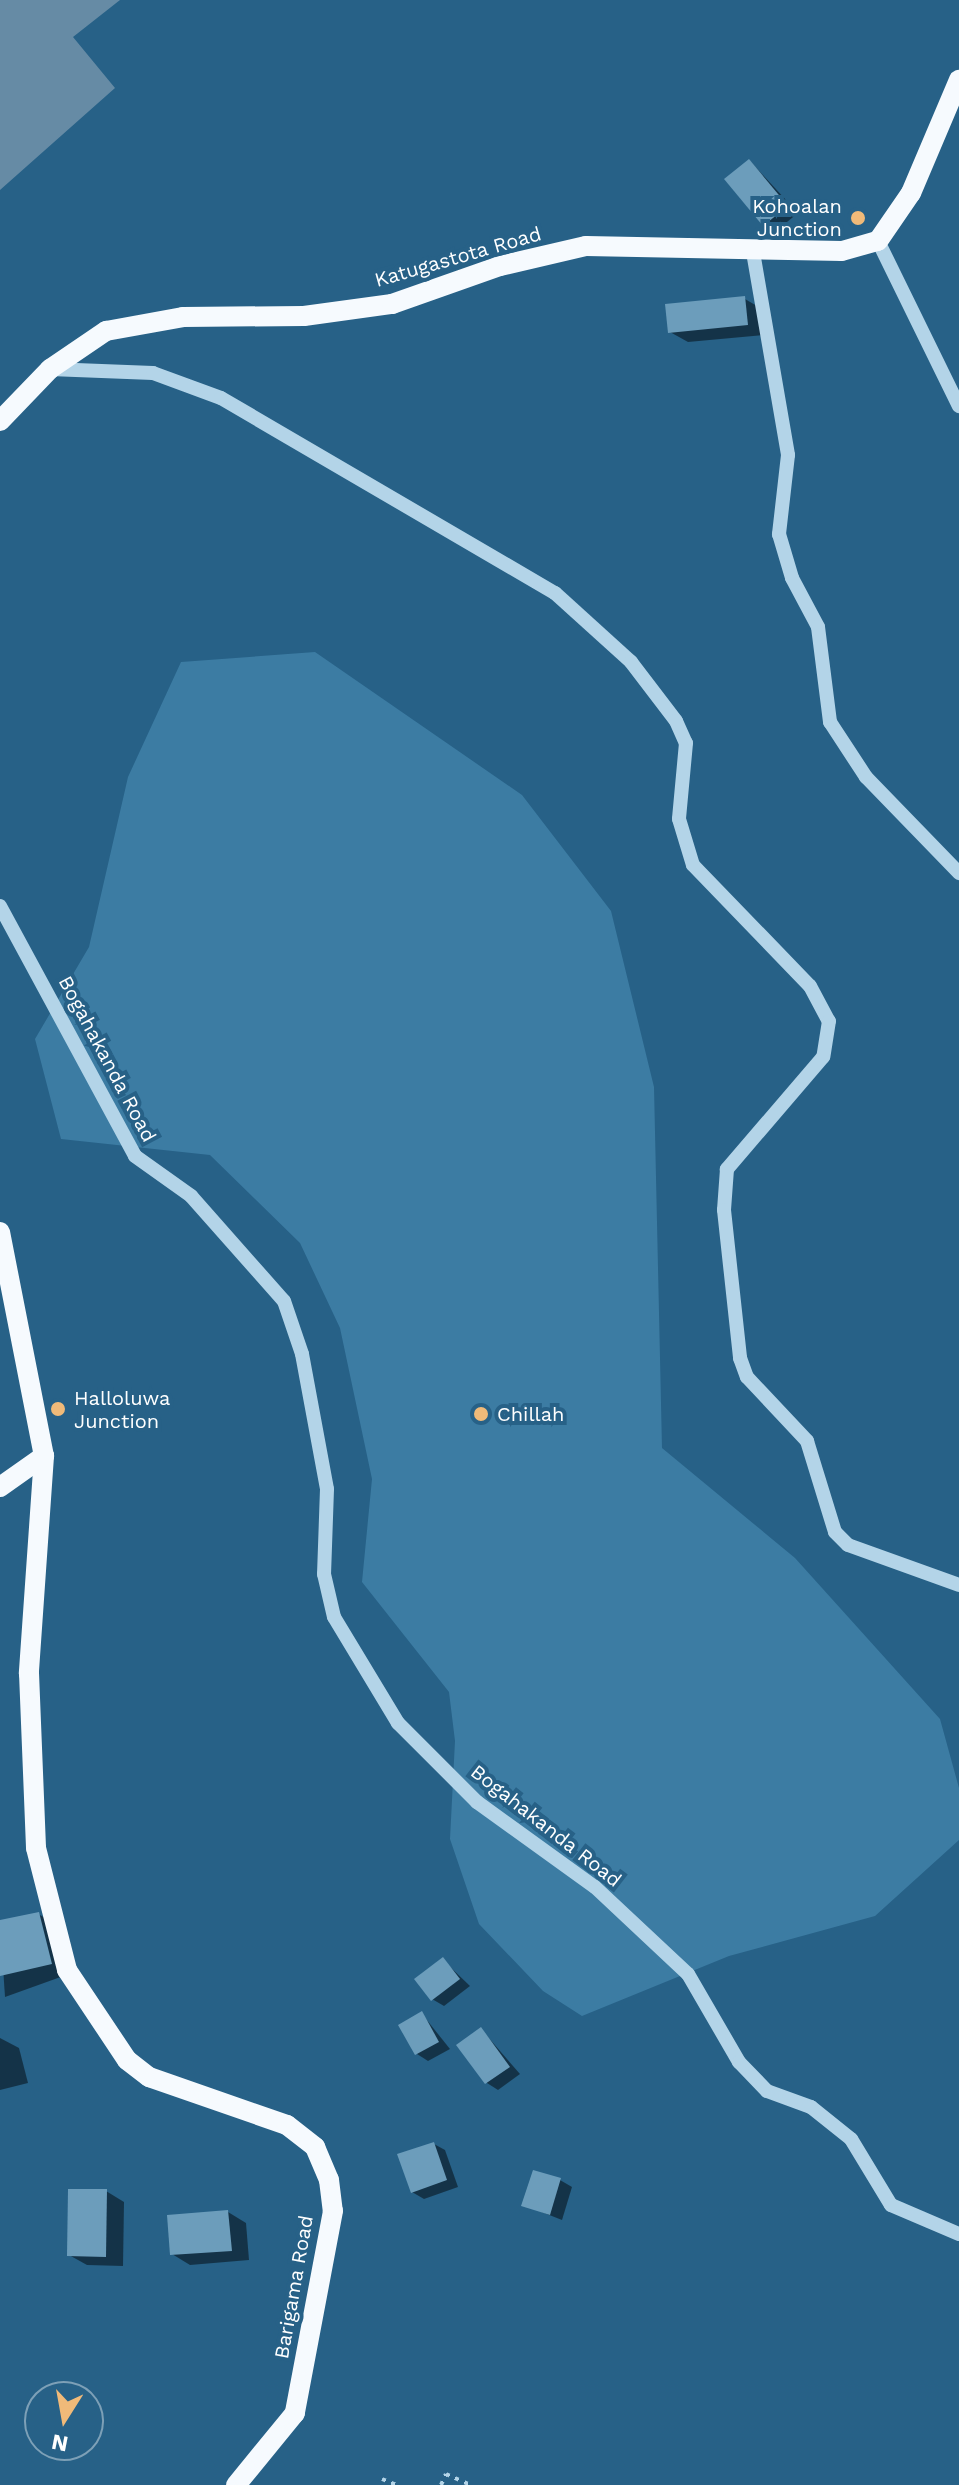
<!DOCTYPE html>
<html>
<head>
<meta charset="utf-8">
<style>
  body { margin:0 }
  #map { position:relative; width:959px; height:2485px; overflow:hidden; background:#276187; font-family:"Work Sans",sans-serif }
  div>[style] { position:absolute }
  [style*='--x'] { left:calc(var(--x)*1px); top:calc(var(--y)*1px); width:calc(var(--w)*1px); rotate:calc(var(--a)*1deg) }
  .green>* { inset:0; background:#3c7ca3 }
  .water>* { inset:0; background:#668ba5 }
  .shadow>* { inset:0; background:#0007 }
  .building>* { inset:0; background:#6c9dbb }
  .path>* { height:4px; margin-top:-2px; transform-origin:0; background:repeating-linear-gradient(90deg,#b3d4e8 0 4px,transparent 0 10px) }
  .minor>* { height:14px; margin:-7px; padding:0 7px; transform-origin:7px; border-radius:7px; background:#b3d4e8 }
  .major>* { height:20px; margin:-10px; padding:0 10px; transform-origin:10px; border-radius:10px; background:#f6fafe }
  .dots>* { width:22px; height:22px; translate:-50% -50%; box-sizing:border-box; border:4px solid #276187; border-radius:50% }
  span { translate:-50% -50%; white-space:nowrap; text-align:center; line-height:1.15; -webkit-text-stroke:8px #276187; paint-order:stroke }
  .poi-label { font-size:20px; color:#fff }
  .right { translate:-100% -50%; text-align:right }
  .left { translate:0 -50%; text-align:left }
  .street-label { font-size:20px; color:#fff }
  .north { position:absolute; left:24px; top:2381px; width:80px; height:80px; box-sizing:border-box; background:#276187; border:2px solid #7da0b7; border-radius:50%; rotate:191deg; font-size:22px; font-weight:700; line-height:32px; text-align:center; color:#fff }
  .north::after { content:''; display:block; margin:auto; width:28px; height:36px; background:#f0ba79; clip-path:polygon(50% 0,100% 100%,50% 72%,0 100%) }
</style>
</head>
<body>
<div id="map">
  <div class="green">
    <div style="clip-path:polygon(315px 652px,522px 795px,611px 911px,654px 1087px,662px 1448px,795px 1558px,940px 1719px,959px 1788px,959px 1840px,875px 1916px,729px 1956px,582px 2016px,543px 1991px,479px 1924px,450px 1839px,455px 1741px,449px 1692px,362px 1582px,372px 1479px,340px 1328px,300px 1243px,210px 1155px,61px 1139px,35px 1039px,89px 947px,128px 777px,181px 662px)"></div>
  </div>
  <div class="water">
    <div style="clip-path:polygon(0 0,120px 0,73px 37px,115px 88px,0 190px)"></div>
  </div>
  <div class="shadow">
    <div style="clip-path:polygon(750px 161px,798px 213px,776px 231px,764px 225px)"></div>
    <div style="clip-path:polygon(745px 299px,762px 309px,765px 335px,688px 342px,670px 332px)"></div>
    <div style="clip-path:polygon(38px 1914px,56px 1924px,69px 1974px,5px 1997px,0 1922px)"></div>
    <div style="clip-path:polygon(443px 1960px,470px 1986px,444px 2006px,432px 1999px)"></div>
    <div style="clip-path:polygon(422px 2014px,450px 2049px,428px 2061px,417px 2054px)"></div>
    <div style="clip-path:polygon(481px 2029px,520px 2074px,498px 2090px,487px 2083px)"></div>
    <div style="clip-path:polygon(0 2038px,19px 2048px,28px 2083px,0 2090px)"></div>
    <div style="clip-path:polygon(434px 2144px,445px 2150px,458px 2187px,424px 2199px,412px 2192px)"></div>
    <div style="clip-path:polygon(560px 2180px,572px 2187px,562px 2220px,524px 2205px)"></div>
    <div style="clip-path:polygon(106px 2191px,124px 2202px,123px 2266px,87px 2265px,69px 2255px)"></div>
    <div style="clip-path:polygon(228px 2212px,246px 2223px,249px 2260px,190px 2265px,172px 2254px)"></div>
  </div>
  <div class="building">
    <div style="clip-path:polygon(749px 159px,788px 206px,763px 226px,724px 179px)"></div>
    <div style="clip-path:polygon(745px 296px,748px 325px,668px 333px,665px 304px)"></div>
    <div style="clip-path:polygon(39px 1912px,52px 1964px,0 1976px,0 1920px)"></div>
    <div style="clip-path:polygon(443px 1957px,460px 1979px,431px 2001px,414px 1979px)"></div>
    <div style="clip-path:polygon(422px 2011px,439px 2042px,415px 2055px,398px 2025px)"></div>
    <div style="clip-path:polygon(481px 2027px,510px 2067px,485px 2084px,456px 2045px)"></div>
    <div style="clip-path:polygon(434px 2142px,447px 2180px,411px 2193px,397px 2154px)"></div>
    <div style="clip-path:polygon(533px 2170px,561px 2178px,550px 2215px,521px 2206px)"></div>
    <div style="clip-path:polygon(68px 2189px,107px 2189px,106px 2257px,67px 2256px)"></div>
    <div style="clip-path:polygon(228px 2210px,232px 2251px,170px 2255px,167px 2215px)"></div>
  </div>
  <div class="path">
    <div style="--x:382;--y:2479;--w:16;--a:22"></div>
    <div style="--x:441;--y:2485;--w:12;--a:-66"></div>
    <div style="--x:446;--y:2474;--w:27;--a:24"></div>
  </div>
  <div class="minor">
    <div style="--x:878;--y:241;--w:184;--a:63.9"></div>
    <div style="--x:753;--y:252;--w:206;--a:80.2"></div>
    <div style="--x:788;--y:455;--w:80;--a:96.5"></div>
    <div style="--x:779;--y:534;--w:46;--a:73.5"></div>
    <div style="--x:792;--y:578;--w:55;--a:62"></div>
    <div style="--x:818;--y:627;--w:96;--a:82.8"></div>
    <div style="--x:830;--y:722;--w:66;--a:56.8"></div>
    <div style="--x:866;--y:777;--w:134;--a:45.9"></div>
    <div style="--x:50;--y:369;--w:103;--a:2.2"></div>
    <div style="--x:153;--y:373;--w:72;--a:20.2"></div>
    <div style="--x:221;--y:398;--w:387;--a:30.3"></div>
    <div style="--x:555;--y:593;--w:103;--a:42.2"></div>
    <div style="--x:631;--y:662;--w:74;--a:52.7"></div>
    <div style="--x:676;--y:721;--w:24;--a:66"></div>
    <div style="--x:686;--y:743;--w:76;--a:95.3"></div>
    <div style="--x:679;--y:819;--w:48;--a:73.1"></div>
    <div style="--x:693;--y:865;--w:168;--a:46"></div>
    <div style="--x:810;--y:986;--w:40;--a:62"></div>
    <div style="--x:829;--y:1021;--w:36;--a:99"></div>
    <div style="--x:823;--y:1057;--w:148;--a:130.6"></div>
    <div style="--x:727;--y:1169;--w:41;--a:94.2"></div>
    <div style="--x:724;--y:1210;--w:149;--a:83.8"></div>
    <div style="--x:740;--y:1358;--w:20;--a:70"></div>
    <div style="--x:747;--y:1377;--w:88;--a:46.8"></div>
    <div style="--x:807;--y:1441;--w:95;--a:72.9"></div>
    <div style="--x:835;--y:1532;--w:18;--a:45"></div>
    <div style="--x:848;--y:1545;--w:118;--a:19.8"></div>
    <div style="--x:0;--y:906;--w:284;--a:61.6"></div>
    <div style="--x:135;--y:1156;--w:69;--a:35.5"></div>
    <div style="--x:191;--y:1196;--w:140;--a:48.5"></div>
    <div style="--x:284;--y:1301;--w:56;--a:71.2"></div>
    <div style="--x:302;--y:1354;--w:137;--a:79.5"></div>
    <div style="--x:327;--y:1489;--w:85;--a:92"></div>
    <div style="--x:324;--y:1574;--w:44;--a:76.9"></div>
    <div style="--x:334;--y:1617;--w:124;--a:58.9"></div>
    <div style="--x:398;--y:1723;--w:112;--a:45"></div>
    <div style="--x:477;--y:1802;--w:145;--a:35.8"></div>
    <div style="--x:595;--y:1887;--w:127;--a:43.1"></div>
    <div style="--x:688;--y:1974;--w:102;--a:59.9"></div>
    <div style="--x:739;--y:2062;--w:40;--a:46"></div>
    <div style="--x:767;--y:2091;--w:47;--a:20"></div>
    <div style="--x:811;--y:2107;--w:51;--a:38.7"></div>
    <div style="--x:851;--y:2139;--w:77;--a:58.8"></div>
    <div style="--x:891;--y:2205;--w:74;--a:23.1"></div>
  </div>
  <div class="major">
    <div style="--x:0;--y:421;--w:72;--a:-46.1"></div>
    <div style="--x:50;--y:369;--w:68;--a:-34.2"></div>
    <div style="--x:106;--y:331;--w:78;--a:-10.3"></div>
    <div style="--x:183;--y:317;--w:121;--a:-0.5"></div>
    <div style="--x:304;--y:316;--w:89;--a:-7.8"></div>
    <div style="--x:392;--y:304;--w:114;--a:-19.4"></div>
    <div style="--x:500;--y:266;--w:88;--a:-13.1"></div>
    <div style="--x:586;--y:246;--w:256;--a:1.1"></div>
    <div style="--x:842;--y:251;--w:37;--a:-16"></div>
    <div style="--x:878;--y:241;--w:58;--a:-55.5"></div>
    <div style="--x:911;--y:193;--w:123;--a:-67"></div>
    <div style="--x:0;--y:1232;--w:228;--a:78.9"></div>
    <div style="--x:44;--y:1456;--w:218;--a:94"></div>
    <div style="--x:29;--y:1673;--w:175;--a:87.7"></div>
    <div style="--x:36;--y:1848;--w:126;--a:75.7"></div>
    <div style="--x:67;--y:1970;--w:108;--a:56.3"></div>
    <div style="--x:127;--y:2060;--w:28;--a:38"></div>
    <div style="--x:149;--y:2077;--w:146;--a:19.2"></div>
    <div style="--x:287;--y:2125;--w:36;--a:38"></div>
    <div style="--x:315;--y:2147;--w:36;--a:67"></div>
    <div style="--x:329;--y:2180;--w:31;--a:83"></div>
    <div style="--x:333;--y:2211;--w:206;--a:100.7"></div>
    <div style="--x:295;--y:2413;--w:93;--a:129.3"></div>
    <div style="--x:0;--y:1487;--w:54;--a:-35.2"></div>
  </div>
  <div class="dots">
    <div style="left:858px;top:218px;background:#f0ba79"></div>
    <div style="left:58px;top:1409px;background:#f0ba79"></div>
    <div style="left:481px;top:1414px;background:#f0ba79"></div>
  </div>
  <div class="poi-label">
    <span class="right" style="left:842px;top:218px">Kohoalan<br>Junction</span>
    <span class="left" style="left:74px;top:1410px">Halloluwa<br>Junction</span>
    <span class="left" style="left:497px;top:1414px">Chillah</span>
  </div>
  <div class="street-label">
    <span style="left:458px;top:257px;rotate:-16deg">Katugastota Road</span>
    <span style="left:107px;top:1059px;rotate:62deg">Bogahakanda Road</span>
    <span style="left:546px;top:1826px;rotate:38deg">Bogahakanda Road</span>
    <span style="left:294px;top:2287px;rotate:-80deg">Barigama Road</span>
  </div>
  <div class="north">N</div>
</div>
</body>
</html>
